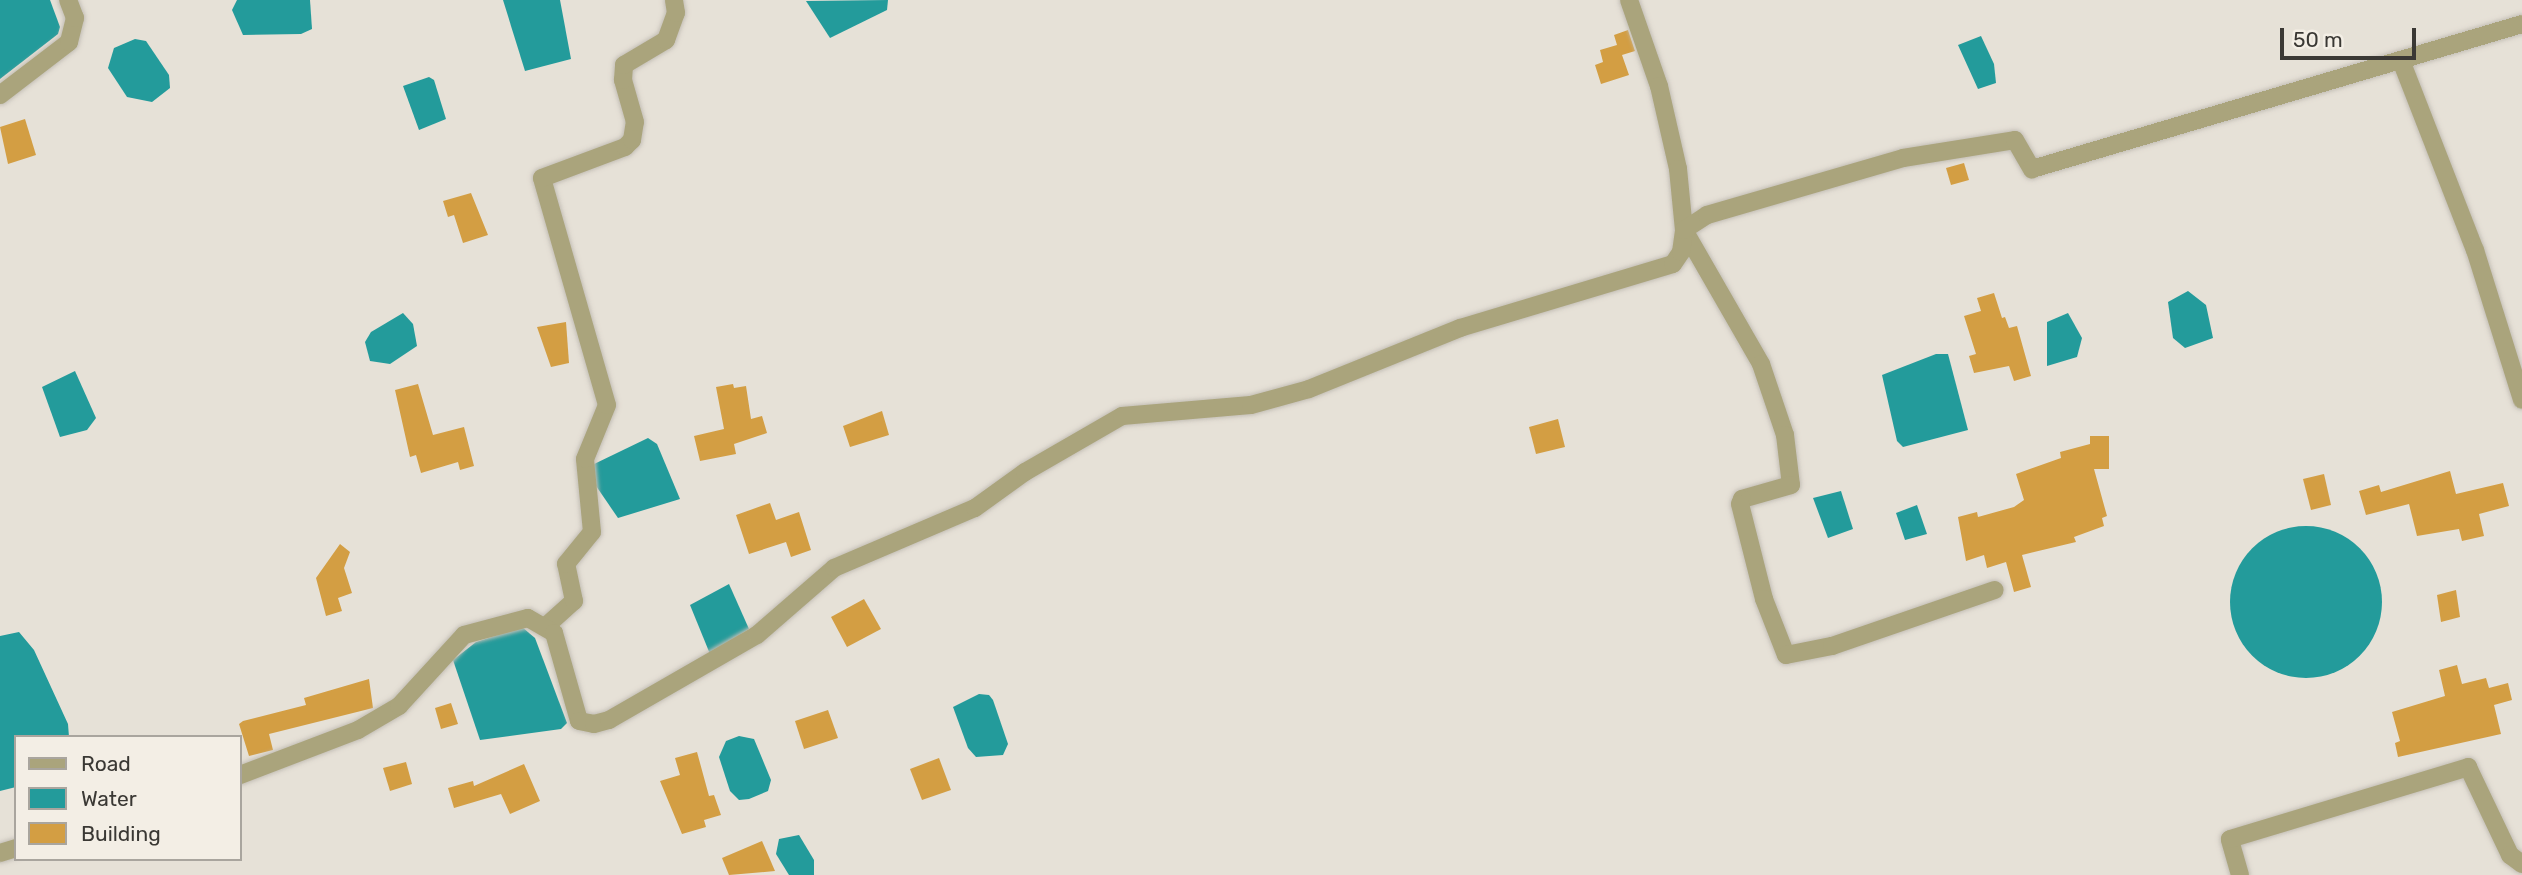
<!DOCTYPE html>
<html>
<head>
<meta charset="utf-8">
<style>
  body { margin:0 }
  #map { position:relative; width:2522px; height:875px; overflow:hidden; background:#e6e1d7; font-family:Rubik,sans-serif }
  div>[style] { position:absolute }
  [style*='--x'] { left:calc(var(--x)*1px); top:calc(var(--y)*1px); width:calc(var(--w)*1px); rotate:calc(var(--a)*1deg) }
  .water>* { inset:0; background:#239b9b }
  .round { border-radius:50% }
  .building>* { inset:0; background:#d39e43 }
  .roads { filter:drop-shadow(0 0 2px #c4bfb6) drop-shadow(0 0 2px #c4bfb6) }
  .minor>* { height:18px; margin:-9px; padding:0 9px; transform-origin:9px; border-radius:9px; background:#aaa47c }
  span { translate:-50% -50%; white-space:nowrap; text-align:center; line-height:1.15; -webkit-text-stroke:5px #f3eee5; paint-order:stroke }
  .legend { position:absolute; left:14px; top:735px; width:228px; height:126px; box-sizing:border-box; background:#f3eee5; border:2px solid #a9a59e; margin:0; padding:9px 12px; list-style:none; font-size:21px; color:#3a3834 }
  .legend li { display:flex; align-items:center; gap:14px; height:35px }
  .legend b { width:35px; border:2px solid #a9a59e }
  .scale { position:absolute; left:2280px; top:28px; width:136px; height:32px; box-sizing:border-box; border:4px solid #3a3834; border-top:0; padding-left:9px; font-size:21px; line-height:24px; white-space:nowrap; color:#3a3834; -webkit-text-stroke:5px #f3eee5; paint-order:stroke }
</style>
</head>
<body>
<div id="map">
  <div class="water">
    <div style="clip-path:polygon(0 0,50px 0,60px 27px,58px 34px,0 79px)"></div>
    <div style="clip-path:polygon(237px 0,310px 0,312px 29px,301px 34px,243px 35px,232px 10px)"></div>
    <div style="clip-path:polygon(503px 0,560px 0,571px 59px,525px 71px)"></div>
    <div style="clip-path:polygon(888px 0,887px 10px,830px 38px,806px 1px)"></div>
    <div style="clip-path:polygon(1981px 36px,1994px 64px,1996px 83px,1978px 89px,1958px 45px)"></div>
    <div style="clip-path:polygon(135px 39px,146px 41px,169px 75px,170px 88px,152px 102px,127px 97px,108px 68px,114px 48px)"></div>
    <div style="clip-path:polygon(429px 77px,434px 80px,446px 119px,419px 130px,403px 86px)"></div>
    <div style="clip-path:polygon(2188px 291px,2206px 305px,2213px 338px,2185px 348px,2173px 338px,2168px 302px)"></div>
    <div style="clip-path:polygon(403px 313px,413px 324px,417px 346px,390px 364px,370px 361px,365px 342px,371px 332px)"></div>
    <div style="clip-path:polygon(2068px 313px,2082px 338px,2077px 357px,2047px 366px,2047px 322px)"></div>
    <div style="clip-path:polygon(1936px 354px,1948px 354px,1968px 430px,1903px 447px,1897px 441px,1882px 375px)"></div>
    <div style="clip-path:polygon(75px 371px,96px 418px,87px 430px,60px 437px,42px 387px)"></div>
    <div style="clip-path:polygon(648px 438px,657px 444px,680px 499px,618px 518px,592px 480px,590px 466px)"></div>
    <div style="clip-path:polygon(1841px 491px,1853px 529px,1828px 538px,1813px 498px)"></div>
    <div style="clip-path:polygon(1917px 505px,1927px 534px,1905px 540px,1896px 513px)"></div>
    <div class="round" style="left:2230px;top:526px;width:152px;height:152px"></div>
    <div style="clip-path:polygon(729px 584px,749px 629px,710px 654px,690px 605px)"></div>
    <div style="clip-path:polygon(522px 627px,535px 638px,567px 723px,561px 729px,480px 740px,453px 660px,476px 642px)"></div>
    <div style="clip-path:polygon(19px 632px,34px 650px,68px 724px,69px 737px,16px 737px,16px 787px,0 791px,0 636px)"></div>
    <div style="clip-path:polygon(979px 694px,989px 695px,993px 700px,1008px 744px,1003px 755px,976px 757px,968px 748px,953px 707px)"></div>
    <div style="clip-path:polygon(739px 736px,754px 739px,771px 780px,768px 791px,749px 799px,739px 800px,730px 791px,719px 757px,726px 741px)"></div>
    <div style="clip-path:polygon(799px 835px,814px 860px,814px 875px,789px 875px,776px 854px,779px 839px)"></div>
  </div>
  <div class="building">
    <div style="clip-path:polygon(1628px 30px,1635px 51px,1622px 55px,1629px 75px,1601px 84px,1595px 65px,1603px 62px,1600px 50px,1617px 45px,1614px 35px)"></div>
    <div style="clip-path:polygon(25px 119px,36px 155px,8px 164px,0 127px)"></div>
    <div style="clip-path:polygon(1964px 163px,1969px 180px,1951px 185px,1946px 168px)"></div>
    <div style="clip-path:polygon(471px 193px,488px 235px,463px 243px,454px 215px,448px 217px,443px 201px)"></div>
    <div style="clip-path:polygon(1994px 293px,2002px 318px,2005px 317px,2009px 328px,2017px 326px,2031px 376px,2014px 381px,2009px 366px,1974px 373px,1969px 356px,1976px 354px,1964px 316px,1981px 311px,1977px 298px)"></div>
    <div style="clip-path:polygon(566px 322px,569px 363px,551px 367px,537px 327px)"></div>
    <div style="clip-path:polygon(418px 384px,433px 435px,464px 427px,474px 466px,460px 470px,458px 462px,421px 473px,416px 455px,410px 457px,395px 390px)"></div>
    <div style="clip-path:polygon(733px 384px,734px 388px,746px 386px,751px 419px,762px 416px,767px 433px,734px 444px,736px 454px,700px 461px,694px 436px,724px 429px,716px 387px)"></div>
    <div style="clip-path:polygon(882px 411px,889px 435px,850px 447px,843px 426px)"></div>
    <div style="clip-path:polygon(1558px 419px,1565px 447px,1536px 454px,1529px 427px)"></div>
    <div style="clip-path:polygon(2090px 436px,2109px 436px,2109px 469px,2094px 469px,2107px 516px,2102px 518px,2104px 526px,2074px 537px,2076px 542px,2022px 555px,2031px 587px,2014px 592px,2006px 562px,1987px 568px,1984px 555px,1966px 561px,1958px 517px,1977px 512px,1978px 517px,2014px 507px,2024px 500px,2016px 474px,2061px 458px,2060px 452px,2090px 444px)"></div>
    <div style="clip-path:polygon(2450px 471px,2456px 494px,2503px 483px,2509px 506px,2479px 514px,2484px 536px,2462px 541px,2459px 529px,2417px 536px,2409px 504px,2366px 515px,2359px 491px,2379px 485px,2381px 492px)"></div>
    <div style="clip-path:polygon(2324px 474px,2331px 505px,2311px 510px,2303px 479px)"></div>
    <div style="clip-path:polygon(770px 503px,776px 520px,799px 512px,811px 550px,791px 557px,786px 542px,749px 554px,736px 515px)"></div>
    <div style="clip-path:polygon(340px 544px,350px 552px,344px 568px,352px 593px,338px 598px,342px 611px,326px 616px,316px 578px)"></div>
    <div style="clip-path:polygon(2456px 590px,2460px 617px,2441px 622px,2437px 595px)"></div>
    <div style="clip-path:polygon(864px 599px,881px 629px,847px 647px,831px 617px)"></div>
    <div style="clip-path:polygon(2457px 665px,2462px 684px,2486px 678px,2489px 688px,2508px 683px,2512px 700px,2494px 705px,2501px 734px,2398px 757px,2395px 743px,2400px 741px,2392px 712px,2445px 696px,2439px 670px)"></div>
    <div style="clip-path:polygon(369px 679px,373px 708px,269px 734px,273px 750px,249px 756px,239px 724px,243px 721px,306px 705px,304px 698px)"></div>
    <div style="clip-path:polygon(451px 703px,458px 724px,441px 729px,435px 708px)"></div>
    <div style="clip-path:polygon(828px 710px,838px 738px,804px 749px,795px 721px)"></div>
    <div style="clip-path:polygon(697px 752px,709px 796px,714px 795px,721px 815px,704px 820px,706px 827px,682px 834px,660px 781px,680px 775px,675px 758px)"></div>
    <div style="clip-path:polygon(939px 758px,951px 790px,922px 800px,910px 769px)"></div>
    <div style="clip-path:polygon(406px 762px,412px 784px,390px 791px,383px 768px)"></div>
    <div style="clip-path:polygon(524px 764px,540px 801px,510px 814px,501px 794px,454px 808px,448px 788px,473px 781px,474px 786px)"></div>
    <div style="clip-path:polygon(762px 841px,775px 871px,729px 875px,722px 858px)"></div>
  </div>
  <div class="roads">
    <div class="minor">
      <div style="--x:1629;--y:0;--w:91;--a:70.8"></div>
      <div style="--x:1659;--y:86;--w:85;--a:77.1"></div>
      <div style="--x:1678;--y:169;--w:61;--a:84.4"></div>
      <div style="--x:1684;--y:230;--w:155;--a:60.1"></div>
      <div style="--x:1761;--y:364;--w:75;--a:71.3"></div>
      <div style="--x:1785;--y:435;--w:50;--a:83.2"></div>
      <div style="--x:1791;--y:485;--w:51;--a:164.1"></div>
      <div style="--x:1742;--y:499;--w:5;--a:112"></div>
      <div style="--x:1740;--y:504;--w:98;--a:75.8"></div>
      <div style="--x:1764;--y:599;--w:60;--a:68.6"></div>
      <div style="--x:1786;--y:655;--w:47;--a:-11.1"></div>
      <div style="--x:1832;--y:646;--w:172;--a:-19"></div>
      <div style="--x:2402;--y:63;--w:201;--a:68.7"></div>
      <div style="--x:2475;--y:250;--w:157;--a:72.6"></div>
      <div style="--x:0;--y:95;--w:87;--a:-37.5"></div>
      <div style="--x:69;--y:42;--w:25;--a:-76"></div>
      <div style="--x:75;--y:18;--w:19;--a:-111"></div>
      <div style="--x:545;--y:627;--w:39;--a:-42"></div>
      <div style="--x:574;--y:601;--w:38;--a:-102"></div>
      <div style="--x:566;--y:564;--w:41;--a:-50.9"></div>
      <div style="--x:592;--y:532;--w:73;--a:-95.5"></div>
      <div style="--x:585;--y:459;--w:58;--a:-67.8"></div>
      <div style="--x:607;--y:405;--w:236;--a:-106"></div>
      <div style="--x:542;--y:178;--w:89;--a:-20.5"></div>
      <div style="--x:625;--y:147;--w:10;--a:-45"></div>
      <div style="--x:632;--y:140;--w:18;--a:-81"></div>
      <div style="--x:635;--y:122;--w:44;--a:-105.9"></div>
      <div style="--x:623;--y:80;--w:15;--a:-86"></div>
      <div style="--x:624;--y:65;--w:49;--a:-30.8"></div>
      <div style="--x:666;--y:40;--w:29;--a:-70"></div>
      <div style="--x:676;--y:13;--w:13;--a:-99"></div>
      <div style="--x:240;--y:775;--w:126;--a:-20.9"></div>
      <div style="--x:358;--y:730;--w:48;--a:-30.3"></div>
      <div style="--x:399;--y:706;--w:96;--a:-47.5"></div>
      <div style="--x:464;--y:635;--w:66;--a:-14.9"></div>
      <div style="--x:528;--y:618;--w:30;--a:30"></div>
      <div style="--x:554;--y:633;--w:91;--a:74.1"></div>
      <div style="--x:579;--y:721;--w:15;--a:11"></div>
      <div style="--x:594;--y:724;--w:16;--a:-15"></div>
      <div style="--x:609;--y:720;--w:171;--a:-29.9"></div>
      <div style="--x:757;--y:635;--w:102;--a:-41"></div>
      <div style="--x:834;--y:568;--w:153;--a:-23.1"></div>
      <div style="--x:975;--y:508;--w:62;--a:-35.8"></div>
      <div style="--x:1025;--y:472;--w:112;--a:-30"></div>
      <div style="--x:1122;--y:416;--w:129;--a:-4.9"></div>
      <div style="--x:1251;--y:405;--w:60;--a:-15.4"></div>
      <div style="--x:1309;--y:389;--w:163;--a:-22"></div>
      <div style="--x:1460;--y:328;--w:222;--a:-16.7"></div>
      <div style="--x:1673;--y:264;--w:14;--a:-56"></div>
      <div style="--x:1681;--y:252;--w:22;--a:-82"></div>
      <div style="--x:1684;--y:230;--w:27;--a:-33"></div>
      <div style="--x:1707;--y:215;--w:204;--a:-16.2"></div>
      <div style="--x:1903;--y:158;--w:113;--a:-9.1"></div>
      <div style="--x:2015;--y:140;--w:34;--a:60"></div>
      <div style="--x:2032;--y:169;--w:511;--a:-16.48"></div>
      <div style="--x:0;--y:853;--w:17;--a:-17"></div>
      <div style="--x:2240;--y:875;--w:37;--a:-106"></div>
      <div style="--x:2230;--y:839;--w:249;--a:-16.8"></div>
      <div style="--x:2468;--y:767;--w:98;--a:64.5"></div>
      <div style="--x:2510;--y:855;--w:15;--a:37"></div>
    </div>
  </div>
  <ul class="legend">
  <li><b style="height:9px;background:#aaa47c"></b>Road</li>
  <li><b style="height:19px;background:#239b9b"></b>Water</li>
  <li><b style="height:19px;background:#d39e43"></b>Building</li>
  </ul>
  <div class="scale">50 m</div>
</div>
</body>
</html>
